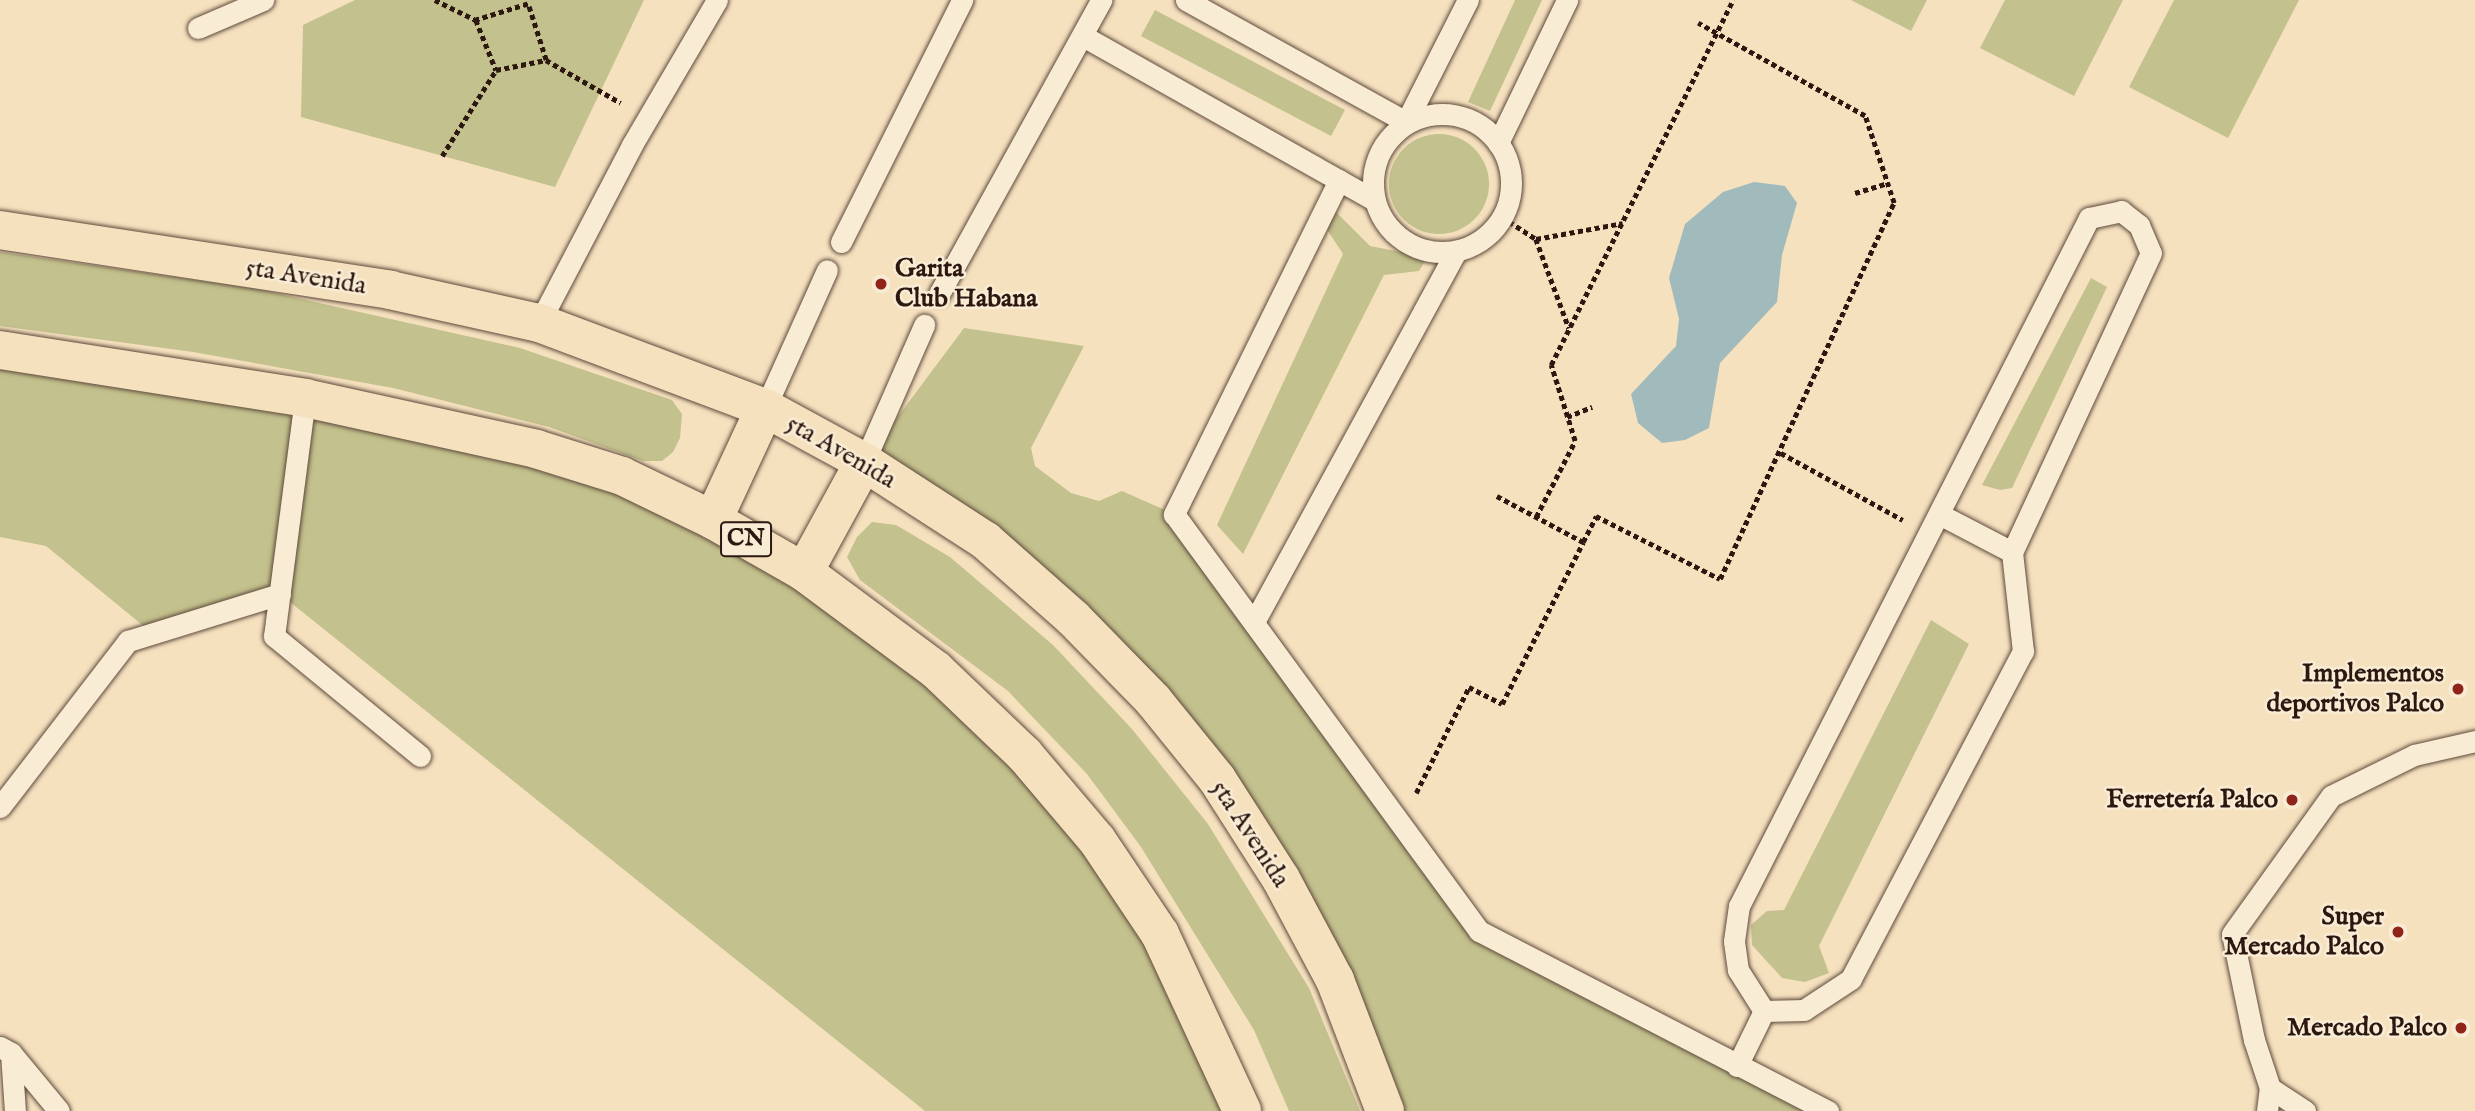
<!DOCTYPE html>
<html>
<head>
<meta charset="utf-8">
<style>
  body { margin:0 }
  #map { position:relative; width:2475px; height:1111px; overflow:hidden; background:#f6e1bf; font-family:"IM FELL English",serif }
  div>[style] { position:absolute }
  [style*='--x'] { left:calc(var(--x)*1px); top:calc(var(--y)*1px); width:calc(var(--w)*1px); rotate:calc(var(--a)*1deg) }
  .green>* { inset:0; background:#c3c18d }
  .round { border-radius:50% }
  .water>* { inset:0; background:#a1bbbc }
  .path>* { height:4.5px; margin-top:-2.25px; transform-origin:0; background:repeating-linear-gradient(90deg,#2c1810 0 5px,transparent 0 8.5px) }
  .roads { filter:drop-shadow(0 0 2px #5e4a3c) drop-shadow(0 0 2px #5e4a3c) }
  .lane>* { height:21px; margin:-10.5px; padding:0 10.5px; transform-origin:10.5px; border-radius:10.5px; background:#f9ecd5 }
  .lane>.ring { margin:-10.5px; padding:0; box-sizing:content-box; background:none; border:21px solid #f9ecd5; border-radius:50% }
  .highway>* { height:38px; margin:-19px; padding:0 19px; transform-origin:19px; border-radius:19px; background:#f6e1bf }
  .dots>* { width:19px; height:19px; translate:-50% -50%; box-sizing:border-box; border:4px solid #f9ecd5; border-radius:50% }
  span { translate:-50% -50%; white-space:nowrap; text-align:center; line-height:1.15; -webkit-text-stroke:5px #f9ecd5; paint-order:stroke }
  .shield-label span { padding:2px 5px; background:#f9ecd5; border:2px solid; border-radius:5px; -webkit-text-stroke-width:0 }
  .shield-label { font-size:24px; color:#2c1810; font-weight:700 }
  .poi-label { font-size:26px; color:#2c1810; font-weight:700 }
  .left { translate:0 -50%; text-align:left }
  .right { translate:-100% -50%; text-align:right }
  .street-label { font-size:26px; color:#2c1810 }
</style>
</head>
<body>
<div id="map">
  <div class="green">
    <div style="clip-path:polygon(355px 0,644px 0,555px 187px,301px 117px,303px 25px)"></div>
    <div style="clip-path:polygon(1515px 0,1542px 0,1490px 111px,1468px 102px)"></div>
    <div style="clip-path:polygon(1851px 0,1927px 0,1911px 31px)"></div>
    <div style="clip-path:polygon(2005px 0,2123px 0,2074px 96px,1980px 48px)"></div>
    <div style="clip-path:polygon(2174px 0,2299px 0,2228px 138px,2129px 87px)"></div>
    <div style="clip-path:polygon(1155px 10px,1345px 110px,1331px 136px,1141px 36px)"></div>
    <div class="round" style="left:1389px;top:134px;width:100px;height:100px"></div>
    <div style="clip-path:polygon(1332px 208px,1370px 246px,1427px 257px,1419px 271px,1384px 275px,1243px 554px,1217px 525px,1343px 254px,1326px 228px)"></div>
    <div style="clip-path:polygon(0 252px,257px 289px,520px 348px,672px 400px,682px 414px,680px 438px,673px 452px,662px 461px,643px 461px,549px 427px,393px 388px,193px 352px,0 326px)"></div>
    <div style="clip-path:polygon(2091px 278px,2107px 287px,2012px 488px,2000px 490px,1982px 485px)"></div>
    <div style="clip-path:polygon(964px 328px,1084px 346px,1031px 448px,1035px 466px,1071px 493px,1099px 501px,1122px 491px,1174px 514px,1479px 931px,1827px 1111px,1385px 1111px,1217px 779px,1073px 618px,864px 462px)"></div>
    <div style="clip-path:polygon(0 351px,622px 476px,804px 572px,1097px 840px,1242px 1111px,925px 1111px,280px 594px,152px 633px,46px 546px,0 537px)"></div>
    <div style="clip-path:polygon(872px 522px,896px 525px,950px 557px,1053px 645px,1132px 729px,1208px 824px,1309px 988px,1360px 1111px,1289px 1111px,1254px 1030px,1141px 847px,1087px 774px,1008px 691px,860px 580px,847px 557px,857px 537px)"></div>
    <div style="clip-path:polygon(1931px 620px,1969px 644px,1819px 946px,1829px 973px,1805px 982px,1782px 978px,1752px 945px,1751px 925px,1767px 911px,1784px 910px)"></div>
  </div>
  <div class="water">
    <div style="clip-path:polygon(1754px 182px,1785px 186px,1797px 203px,1782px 255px,1777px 302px,1720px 363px,1709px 428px,1685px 440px,1662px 443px,1638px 423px,1631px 394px,1676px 346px,1679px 319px,1669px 278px,1685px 224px,1723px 192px)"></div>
  </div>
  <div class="path">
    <div style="--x:435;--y:0;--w:46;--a:26"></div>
    <div style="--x:546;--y:60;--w:86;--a:29.8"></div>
    <div style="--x:442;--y:156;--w:102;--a:-57.9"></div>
    <div style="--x:496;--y:70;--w:51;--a:-11.3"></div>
    <div style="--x:546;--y:60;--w:59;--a:-107.8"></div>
    <div style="--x:528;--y:4;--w:54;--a:162.9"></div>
    <div style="--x:476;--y:20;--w:54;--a:68.2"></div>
    <div style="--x:1855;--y:193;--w:34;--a:-17"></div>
    <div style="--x:1502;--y:217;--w:40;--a:32.9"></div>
    <div style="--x:1536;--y:239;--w:95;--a:69.7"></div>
    <div style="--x:1536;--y:239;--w:88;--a:-10.4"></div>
    <div style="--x:1567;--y:417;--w:27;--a:-22"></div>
    <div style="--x:1781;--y:453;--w:139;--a:28.8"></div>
    <div style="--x:1497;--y:496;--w:98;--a:28.1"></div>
    <div style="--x:1583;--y:542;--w:29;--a:-63"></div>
    <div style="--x:1596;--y:516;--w:139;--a:26.9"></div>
    <div style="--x:1720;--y:579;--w:414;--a:-65.2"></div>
    <div style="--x:1894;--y:203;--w:92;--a:-108.4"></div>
    <div style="--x:1865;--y:116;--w:191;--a:-150.9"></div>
    <div style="--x:1536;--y:517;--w:85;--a:-62.8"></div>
    <div style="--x:1575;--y:441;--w:80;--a:-107.5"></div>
    <div style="--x:1551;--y:365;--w:408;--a:-63.5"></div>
    <div style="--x:1416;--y:793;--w:119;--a:-63.4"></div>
    <div style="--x:1469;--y:687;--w:37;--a:27"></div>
    <div style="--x:1502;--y:704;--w:181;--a:-63.4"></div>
  </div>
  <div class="roads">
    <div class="lane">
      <div style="--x:1186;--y:0;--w:252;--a:29"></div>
      <div style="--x:1406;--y:122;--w:137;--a:-63.1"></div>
      <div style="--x:198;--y:28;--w:71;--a:-23.3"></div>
      <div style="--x:1083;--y:36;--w:334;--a:29.4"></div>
      <div class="ring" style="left:1373px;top:114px;width:117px;height:117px"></div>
      <div style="--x:1498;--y:143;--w:159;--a:-64.2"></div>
      <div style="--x:1339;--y:180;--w:373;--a:116.3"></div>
      <div style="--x:1174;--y:514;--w:517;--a:53.82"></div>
      <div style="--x:1479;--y:931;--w:393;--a:27.3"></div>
      <div style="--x:2121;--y:211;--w:23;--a:38"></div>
      <div style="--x:2139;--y:225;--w:30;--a:67"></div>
      <div style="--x:2151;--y:253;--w:330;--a:114.9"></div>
      <div style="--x:2012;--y:552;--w:100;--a:83.7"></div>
      <div style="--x:2023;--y:651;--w:370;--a:117.7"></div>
      <div style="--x:1851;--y:979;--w:56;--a:146.6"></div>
      <div style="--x:1804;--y:1010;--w:40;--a:178.6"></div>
      <div style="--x:1764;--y:1011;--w:49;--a:-122.4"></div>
      <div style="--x:1738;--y:970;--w:29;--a:-98"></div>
      <div style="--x:1734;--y:941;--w:35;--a:-82"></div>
      <div style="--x:1739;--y:906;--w:772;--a:-63.04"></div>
      <div style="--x:2089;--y:218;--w:33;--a:-12"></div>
      <div style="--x:841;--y:242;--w:271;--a:-63.4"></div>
      <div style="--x:939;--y:294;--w:336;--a:-61.1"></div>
      <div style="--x:539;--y:323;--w:201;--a:-62.4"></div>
      <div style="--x:632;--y:145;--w:168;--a:-59.6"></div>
      <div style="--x:305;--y:398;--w:240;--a:97.4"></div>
      <div style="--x:274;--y:636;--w:189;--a:39.4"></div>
      <div style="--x:765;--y:408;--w:151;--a:-65.8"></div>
      <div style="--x:864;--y:462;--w:150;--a:-66.3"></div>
      <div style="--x:1939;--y:514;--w:82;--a:27.5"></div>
      <div style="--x:1254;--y:622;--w:422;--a:-61.4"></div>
      <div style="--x:0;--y:807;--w:210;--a:-52.4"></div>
      <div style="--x:128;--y:641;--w:159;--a:-17.2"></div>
      <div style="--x:0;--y:1047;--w:13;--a:29"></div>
      <div style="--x:11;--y:1053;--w:75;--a:50.4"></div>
      <div style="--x:11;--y:1053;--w:58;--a:86.1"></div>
      <div style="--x:1737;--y:1066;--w:61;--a:-63.9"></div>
      <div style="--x:2270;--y:1088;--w:51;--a:-108.4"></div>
      <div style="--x:2254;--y:1040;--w:108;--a:-101.7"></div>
      <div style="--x:2232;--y:934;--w:170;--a:-54.3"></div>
      <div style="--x:2331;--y:796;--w:93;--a:-26.3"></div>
      <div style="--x:2414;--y:755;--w:63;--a:-12.9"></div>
      <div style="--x:2267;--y:1111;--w:23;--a:-83"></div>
      <div style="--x:2270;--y:1088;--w:42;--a:33.3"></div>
    </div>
    <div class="highway">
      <div style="--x:0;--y:230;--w:395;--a:8.7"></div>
      <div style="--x:390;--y:290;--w:153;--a:12.5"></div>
      <div style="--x:539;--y:323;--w:241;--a:20.6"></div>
      <div style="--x:765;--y:408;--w:113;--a:28.6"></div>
      <div style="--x:864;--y:462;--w:145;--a:32.9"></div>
      <div style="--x:986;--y:541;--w:116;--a:41.5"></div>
      <div style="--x:1073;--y:618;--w:115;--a:45.7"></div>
      <div style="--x:1153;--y:700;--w:102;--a:51"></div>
      <div style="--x:1217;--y:779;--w:119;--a:57.4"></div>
      <div style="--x:1281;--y:879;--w:115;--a:61.9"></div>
      <div style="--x:1335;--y:980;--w:140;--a:69.1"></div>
      <div style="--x:0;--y:350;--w:309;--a:8.9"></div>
      <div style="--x:305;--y:398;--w:237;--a:12.4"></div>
      <div style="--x:536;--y:449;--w:90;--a:17.4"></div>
      <div style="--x:622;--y:476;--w:101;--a:25.8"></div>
      <div style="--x:713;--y:520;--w:105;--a:29.7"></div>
      <div style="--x:804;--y:572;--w:164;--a:36.6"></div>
      <div style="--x:936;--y:670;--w:122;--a:43.7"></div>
      <div style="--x:1024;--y:754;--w:113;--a:49.7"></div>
      <div style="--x:1097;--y:840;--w:113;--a:56.2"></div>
      <div style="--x:1160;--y:934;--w:195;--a:65.1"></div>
      <div style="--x:713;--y:520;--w:123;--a:-65.1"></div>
      <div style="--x:804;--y:572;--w:125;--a:-61.4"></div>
    </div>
  </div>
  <div class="dots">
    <div style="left:881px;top:284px;background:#8f2418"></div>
    <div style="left:2458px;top:689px;background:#8f2418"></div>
    <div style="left:2292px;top:800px;background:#8f2418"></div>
    <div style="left:2398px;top:932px;background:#8f2418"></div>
    <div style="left:2461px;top:1028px;background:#8f2418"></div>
  </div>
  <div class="shield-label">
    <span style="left:746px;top:539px">CN</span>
  </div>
  <div class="poi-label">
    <span class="left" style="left:895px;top:284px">Garita<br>Club Habana</span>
    <span class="right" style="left:2444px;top:689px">Implementos<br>deportivos Palco</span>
    <span class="right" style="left:2278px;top:800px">Ferretería Palco</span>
    <span class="right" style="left:2384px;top:932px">Super<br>Mercado Palco</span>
    <span class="right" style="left:2447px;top:1028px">Mercado Palco</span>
  </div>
  <div class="street-label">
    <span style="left:306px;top:277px;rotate:9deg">5ta Avenida</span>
    <span style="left:841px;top:452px;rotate:30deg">5ta Avenida</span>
    <span style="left:1250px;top:834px;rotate:57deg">5ta Avenida</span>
  </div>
</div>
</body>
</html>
